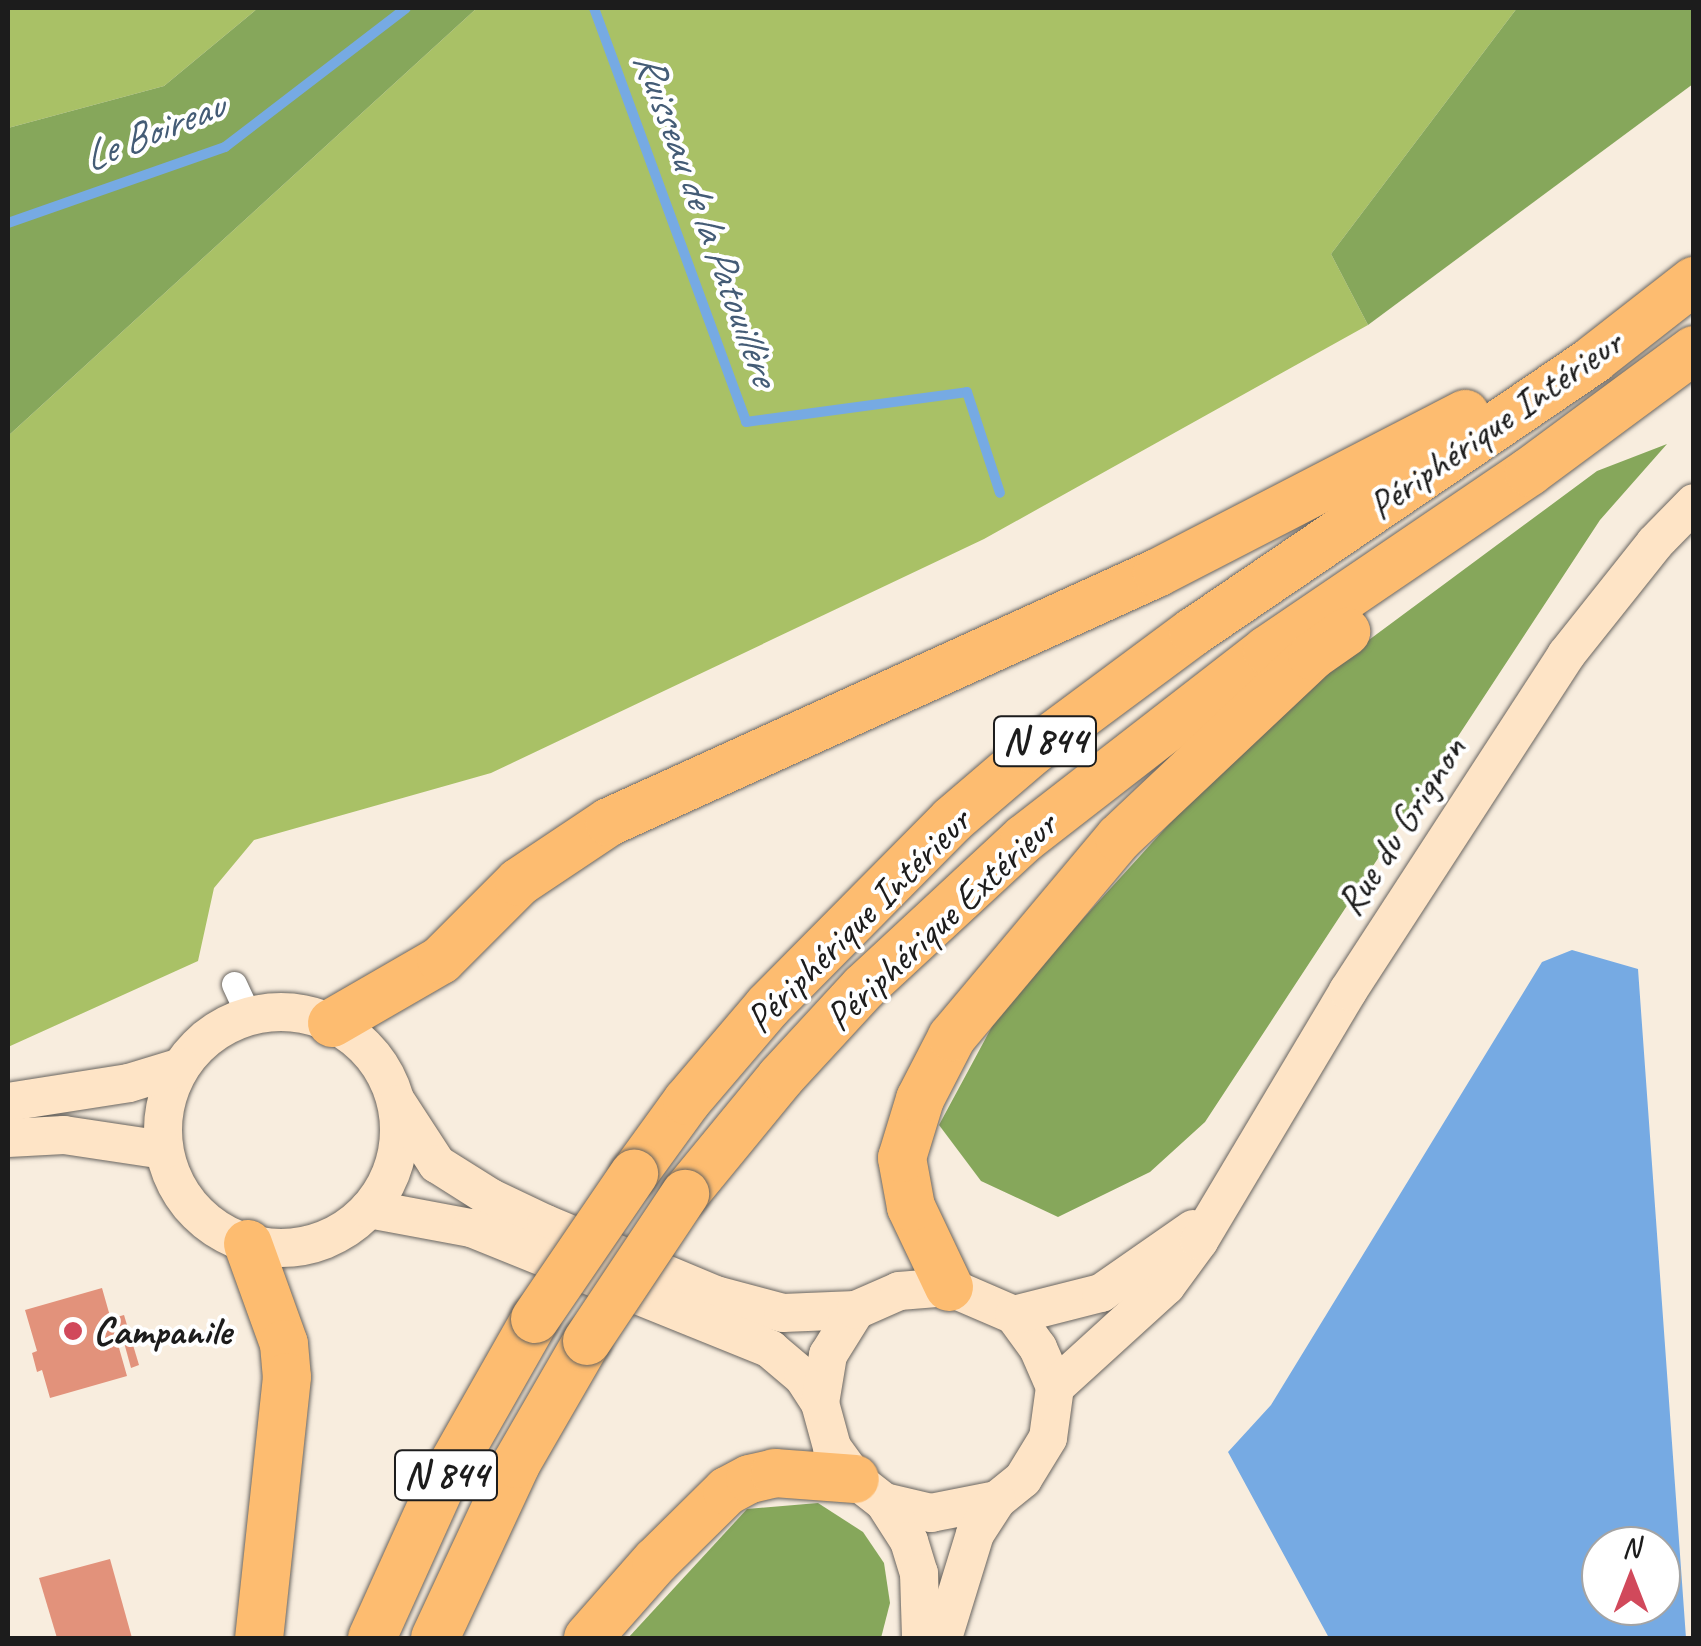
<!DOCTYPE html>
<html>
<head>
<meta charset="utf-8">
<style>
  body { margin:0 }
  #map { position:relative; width:1701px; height:1646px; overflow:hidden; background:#f8edde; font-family:Caveat,sans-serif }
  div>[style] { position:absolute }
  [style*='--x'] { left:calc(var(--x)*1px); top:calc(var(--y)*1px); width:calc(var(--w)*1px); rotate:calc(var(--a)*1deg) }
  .green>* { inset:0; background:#a9c166 }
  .forest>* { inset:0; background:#86a75b }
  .water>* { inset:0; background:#76aae3 }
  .stream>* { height:10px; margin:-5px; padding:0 5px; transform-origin:5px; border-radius:5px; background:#76aae3 }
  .building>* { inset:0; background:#e2927b }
  .roads { filter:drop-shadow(0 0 2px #696560) drop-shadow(0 0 2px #696560) }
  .street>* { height:25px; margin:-12.5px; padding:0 12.5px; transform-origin:12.5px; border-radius:12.5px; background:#fff }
  .secondary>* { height:38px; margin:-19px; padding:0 19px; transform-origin:19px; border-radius:19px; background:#fee4c6 }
  .secondary>.ring { margin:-19px; padding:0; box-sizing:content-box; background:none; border:38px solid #fee4c6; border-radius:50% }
  .highway>* { height:48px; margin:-24px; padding:0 24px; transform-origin:24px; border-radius:24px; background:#fdbc70 }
  .bridges { filter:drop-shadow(0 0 2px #696560) drop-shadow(0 0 2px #696560) }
  .highway-bridge>* { height:48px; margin:-24px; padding:0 24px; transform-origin:24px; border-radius:24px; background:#fdbc70 }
  .dots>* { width:28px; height:28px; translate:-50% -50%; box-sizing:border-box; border:5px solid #fff; border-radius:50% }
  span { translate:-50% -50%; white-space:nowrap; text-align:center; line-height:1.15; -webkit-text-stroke:8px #fff; paint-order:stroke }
  .shield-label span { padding:2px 8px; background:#fff; border:2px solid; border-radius:8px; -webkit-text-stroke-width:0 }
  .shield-label { font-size:38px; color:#1c1c1c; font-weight:700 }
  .street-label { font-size:40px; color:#1c1c1c }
  .poi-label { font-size:40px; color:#1c1c1c; font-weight:700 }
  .left { translate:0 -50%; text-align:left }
  .water-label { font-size:42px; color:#445c76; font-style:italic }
  .frame { position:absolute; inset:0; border:10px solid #1c1c1c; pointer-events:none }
  .north { position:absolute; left:1581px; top:1526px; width:100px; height:100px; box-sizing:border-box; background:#fff; border:2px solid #a4a4a4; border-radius:50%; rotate:0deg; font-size:28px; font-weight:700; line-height:40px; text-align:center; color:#1c1c1c }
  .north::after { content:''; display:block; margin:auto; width:35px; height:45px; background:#d1495b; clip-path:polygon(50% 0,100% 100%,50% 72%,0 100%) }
</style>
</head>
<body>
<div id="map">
  <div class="green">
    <div style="clip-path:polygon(8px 8px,258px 8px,164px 86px,8px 128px)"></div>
    <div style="clip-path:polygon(477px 8px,1517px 8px,1331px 254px,1368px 325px,984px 539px,491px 773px,254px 840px,214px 888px,198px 961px,8px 1047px,8px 436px)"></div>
  </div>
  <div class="forest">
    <div style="clip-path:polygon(258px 8px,477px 8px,8px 436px,8px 128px,164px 86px)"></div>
    <div style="clip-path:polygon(1517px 8px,1693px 8px,1693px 84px,1368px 325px,1331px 254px)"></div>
    <div style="clip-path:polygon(1667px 444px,1600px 520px,1205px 1122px,1150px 1172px,1058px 1217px,981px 1181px,939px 1125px,1002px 1008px,1269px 714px,1597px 471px)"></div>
    <div style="clip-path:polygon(818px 1503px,863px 1532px,884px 1563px,890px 1603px,881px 1638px,628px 1638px,747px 1509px)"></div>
  </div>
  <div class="water">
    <div style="clip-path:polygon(evenodd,1572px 950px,1638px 969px,1686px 1638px,1329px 1638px,1228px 1452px,1271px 1405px,1542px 962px,1572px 950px,1601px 1546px,1661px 1546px,1661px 1606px,1601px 1606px,1601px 1546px)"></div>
  </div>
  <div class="stream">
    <div style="--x:594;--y:8;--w:441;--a:69.8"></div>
    <div style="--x:746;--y:422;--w:223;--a:-7.7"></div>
    <div style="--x:967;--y:392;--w:106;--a:71.9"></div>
    <div style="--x:8;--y:223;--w:230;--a:-19.3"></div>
    <div style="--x:225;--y:147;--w:228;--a:-37.5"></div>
  </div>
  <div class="building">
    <div style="clip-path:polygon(102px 1288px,127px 1376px,50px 1398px,42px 1370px,37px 1372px,32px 1353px,37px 1351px,25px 1310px)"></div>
    <div style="clip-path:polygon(124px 1315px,139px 1365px,131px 1368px,117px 1317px)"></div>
    <div style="clip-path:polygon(110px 1559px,132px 1638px,57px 1638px,39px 1578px)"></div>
  </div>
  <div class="roads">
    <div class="street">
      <div style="--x:234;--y:984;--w:35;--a:65"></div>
    </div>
    <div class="secondary">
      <div class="ring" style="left:163px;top:1012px;width:198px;height:198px"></div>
      <div style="--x:8;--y:1102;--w:122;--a:-8.9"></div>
      <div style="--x:129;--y:1083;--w:54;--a:-17.1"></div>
      <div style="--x:398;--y:1104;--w:72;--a:57"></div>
      <div style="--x:437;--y:1164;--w:64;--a:32.2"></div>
      <div style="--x:491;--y:1198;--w:61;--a:25.3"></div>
      <div style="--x:546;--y:1224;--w:184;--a:22.7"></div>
      <div style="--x:716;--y:1295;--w:69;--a:15"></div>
      <div style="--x:783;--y:1313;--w:73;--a:-2.4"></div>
      <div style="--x:8;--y:1138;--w:56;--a:-3.1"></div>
      <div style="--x:64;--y:1135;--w:101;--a:8.5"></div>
      <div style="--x:369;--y:1209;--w:104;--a:10.6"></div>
      <div style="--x:471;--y:1228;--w:323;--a:22"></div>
      <div style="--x:770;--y:1349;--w:43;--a:40.3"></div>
      <div style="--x:803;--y:1377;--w:31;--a:57"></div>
      <div style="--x:949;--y:1287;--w:71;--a:23.3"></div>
      <div style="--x:1014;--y:1315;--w:41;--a:54"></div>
      <div style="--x:1038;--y:1348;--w:43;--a:66.4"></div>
      <div style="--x:1055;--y:1387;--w:51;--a:97.8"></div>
      <div style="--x:1048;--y:1438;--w:48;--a:121.4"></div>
      <div style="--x:1023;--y:1479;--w:33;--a:141"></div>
      <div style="--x:997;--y:1500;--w:67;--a:168.9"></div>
      <div style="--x:931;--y:1513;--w:48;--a:-166.8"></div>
      <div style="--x:884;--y:1502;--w:37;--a:-142"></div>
      <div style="--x:855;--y:1479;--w:39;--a:-126"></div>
      <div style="--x:832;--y:1447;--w:46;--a:-105.3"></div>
      <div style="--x:820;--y:1403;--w:49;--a:-80.5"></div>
      <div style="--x:828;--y:1355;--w:53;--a:-58.1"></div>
      <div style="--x:856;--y:1310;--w:47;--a:-23.8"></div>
      <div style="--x:899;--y:1291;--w:50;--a:-4.6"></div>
      <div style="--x:1014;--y:1315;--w:90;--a:-14.2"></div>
      <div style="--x:1101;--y:1293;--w:112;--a:-34.8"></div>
      <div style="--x:1055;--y:1387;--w:150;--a:-42.3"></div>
      <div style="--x:1166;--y:1286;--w:56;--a:-53.7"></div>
      <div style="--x:1199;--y:1241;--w:291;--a:-59.2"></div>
      <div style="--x:1348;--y:991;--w:401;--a:-57"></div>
      <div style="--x:1566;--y:655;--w:143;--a:-51.5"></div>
      <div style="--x:1655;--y:543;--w:56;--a:-45.7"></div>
      <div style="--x:884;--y:1502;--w:46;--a:57.3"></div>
      <div style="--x:909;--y:1541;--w:34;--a:73"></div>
      <div style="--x:919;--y:1573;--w:65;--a:88.2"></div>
      <div style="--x:943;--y:1638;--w:109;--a:-72.9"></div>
      <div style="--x:975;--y:1534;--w:40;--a:-57.1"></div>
    </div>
    <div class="highway">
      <div style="--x:332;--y:1023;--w:126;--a:-30"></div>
      <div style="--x:441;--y:960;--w:110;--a:-45"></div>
      <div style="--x:519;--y:882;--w:108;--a:-33.7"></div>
      <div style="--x:609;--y:822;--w:602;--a:-24.44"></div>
      <div style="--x:1157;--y:573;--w:347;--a:-27.3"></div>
      <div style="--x:634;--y:1174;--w:90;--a:-54"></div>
      <div style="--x:687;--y:1101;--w:125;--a:-49.5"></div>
      <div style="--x:768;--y:1006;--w:262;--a:-45.3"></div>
      <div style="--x:952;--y:820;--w:108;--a:-40.5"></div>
      <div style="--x:1034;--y:750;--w:198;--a:-36.6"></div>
      <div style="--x:1193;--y:632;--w:485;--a:-34.2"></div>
      <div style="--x:1594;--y:359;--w:127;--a:-38"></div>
      <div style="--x:685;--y:1194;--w:151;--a:-50.6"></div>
      <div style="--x:781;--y:1077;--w:122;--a:-47.3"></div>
      <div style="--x:864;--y:987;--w:219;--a:-42.8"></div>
      <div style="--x:1025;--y:838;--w:306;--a:-37.8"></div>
      <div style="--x:1267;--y:650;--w:317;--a:-34.2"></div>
      <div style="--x:1529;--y:472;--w:205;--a:-36.5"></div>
      <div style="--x:248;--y:1244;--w:106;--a:70.2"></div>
      <div style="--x:284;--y:1344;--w:33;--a:85"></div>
      <div style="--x:287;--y:1377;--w:262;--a:96.1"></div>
      <div style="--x:949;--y:1287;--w:89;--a:-115.4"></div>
      <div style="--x:911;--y:1207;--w:50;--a:-100.4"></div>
      <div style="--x:902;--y:1158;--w:62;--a:-73"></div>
      <div style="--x:920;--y:1099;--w:70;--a:-62.7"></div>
      <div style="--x:952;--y:1037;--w:260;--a:-50"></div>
      <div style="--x:1119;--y:838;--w:265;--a:-43.3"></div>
      <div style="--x:1312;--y:656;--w:42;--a:-35.2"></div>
      <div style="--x:372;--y:1638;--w:170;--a:-65.7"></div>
      <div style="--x:442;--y:1483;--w:189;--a:-60.4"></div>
      <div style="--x:435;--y:1638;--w:192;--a:-65"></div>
      <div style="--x:516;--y:1464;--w:142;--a:-60"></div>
      <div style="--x:588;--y:1638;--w:103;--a:-48.6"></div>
      <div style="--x:656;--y:1561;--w:100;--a:-44.6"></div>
      <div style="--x:727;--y:1491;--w:26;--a:-28"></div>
      <div style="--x:750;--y:1479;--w:26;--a:-13"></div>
      <div style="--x:775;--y:1473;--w:80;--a:4.3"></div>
    </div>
  </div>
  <div class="bridges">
    <div class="highway-bridge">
      <div style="--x:535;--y:1319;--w:176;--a:-55.7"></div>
      <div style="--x:587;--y:1341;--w:177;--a:-56.3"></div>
    </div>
  </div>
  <div class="dots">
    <div style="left:73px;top:1331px;background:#d1495b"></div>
  </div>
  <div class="shield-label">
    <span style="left:1045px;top:741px">N 844</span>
    <span style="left:446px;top:1475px">N 844</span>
  </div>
  <div class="street-label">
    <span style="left:1495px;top:424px;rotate:-35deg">Périphérique Intérieur</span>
    <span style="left:1401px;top:826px;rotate:-57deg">Rue du Grignon</span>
    <span style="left:858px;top:920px;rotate:-45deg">Périphérique Intérieur</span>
    <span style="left:941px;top:921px;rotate:-43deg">Périphérique Extérieur</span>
  </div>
  <div class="poi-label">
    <span class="left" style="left:93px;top:1331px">Campanile</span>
  </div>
  <div class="water-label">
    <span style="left:153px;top:132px;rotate:-22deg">Le Boireau</span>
    <span style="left:706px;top:218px;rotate:70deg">Ruisseau de la Patouillère</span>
  </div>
  <div class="frame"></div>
  <div class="north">N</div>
</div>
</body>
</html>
